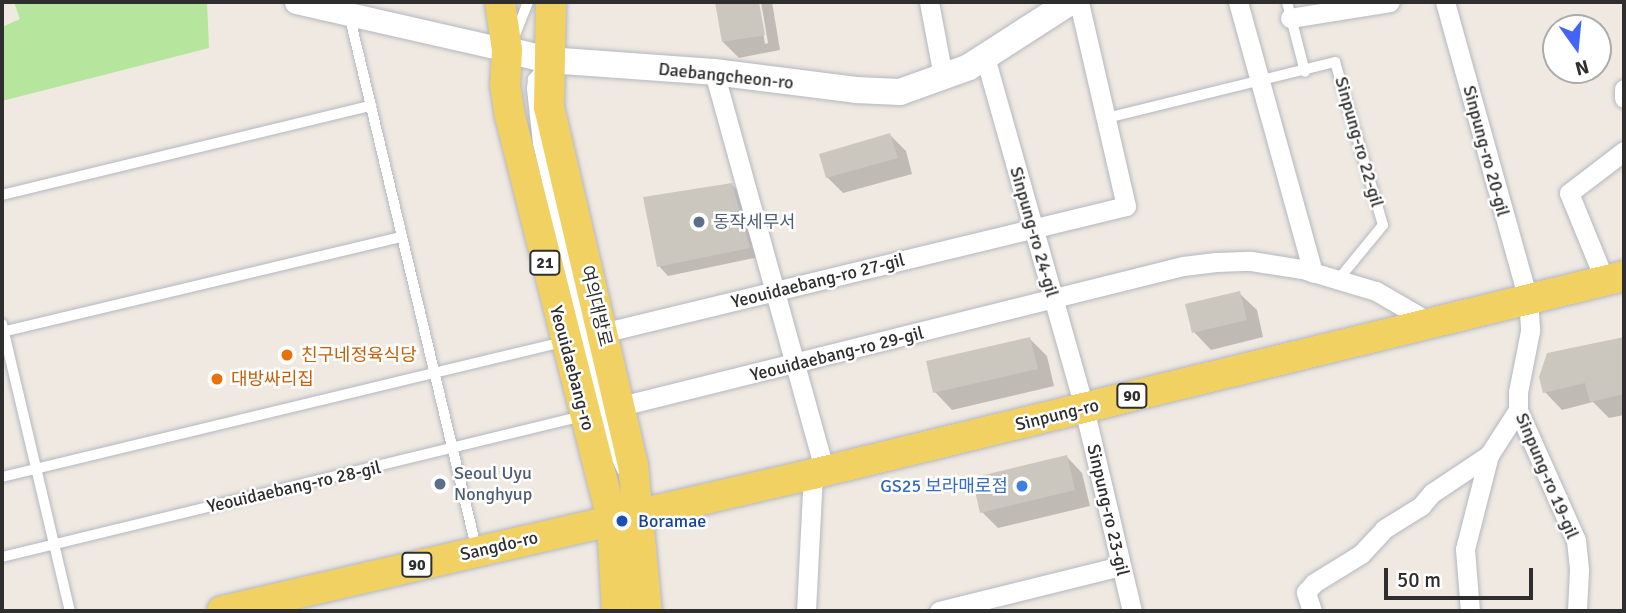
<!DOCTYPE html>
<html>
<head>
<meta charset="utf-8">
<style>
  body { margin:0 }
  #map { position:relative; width:1626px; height:613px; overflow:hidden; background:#efe9e1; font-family:Signika,"Noto Sans KR",sans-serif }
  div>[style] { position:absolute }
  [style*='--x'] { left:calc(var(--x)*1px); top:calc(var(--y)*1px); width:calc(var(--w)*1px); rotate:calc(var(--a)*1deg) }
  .green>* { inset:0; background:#b6e59e }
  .shadow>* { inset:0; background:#0003 }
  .building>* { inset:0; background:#cbc7bf }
  .roads { filter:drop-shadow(0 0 2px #b4b7c1) drop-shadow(0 0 2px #b4b7c1) }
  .service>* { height:10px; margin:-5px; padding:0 5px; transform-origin:5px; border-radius:5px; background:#fff }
  .minor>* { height:19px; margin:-9.5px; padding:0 9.5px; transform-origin:9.5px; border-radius:9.5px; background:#fff }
  .tertiary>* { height:23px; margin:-11.5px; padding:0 11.5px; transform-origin:11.5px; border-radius:11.5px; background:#fff }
  .secondary>* { height:26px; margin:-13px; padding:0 13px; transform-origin:13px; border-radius:13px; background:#fff }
  .primary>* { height:30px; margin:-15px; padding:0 15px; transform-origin:15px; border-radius:15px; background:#f2d163 }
  .dots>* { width:19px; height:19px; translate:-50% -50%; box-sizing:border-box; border:4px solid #fff; border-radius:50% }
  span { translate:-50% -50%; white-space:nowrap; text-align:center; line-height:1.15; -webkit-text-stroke:5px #fff; paint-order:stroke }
  .shield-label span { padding:2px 5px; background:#fff; border:2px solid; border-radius:5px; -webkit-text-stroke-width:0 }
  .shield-label { font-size:16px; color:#2e2e2e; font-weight:700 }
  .street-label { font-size:18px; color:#2e2e2e }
  .service-label { font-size:18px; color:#4e5e75 }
  .left { translate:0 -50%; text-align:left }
  .food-label { font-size:18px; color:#c56008 }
  .shop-label { font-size:18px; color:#366cbe }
  .right { translate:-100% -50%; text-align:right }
  .transit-label { font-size:18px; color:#164399 }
  .frame { position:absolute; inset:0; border:4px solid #2e2e2e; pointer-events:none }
  .north { position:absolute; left:1542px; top:14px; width:70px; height:70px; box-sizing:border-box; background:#fff; border:2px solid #ababab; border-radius:50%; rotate:165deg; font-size:19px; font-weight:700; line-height:28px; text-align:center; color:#2e2e2e }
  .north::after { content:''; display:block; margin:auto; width:24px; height:32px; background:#4264fb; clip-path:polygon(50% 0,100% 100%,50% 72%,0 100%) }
  .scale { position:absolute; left:1384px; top:568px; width:149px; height:32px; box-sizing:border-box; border:4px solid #2e2e2e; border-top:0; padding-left:9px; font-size:21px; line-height:24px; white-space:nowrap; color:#2e2e2e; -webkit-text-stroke:5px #fff; paint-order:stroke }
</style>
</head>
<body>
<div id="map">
  <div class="green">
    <div style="clip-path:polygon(14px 2px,207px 2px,209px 48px,2px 101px,2px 27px,20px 19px)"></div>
  </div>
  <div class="shadow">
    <div style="clip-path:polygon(717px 2px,758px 2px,765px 44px,768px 43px,761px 2px,772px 2px,780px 50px,739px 58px,723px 42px)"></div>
    <div style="clip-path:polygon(890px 135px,906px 151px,912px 174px,843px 193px,827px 177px)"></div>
    <div style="clip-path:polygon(732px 185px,741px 194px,759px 257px,668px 276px,659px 266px)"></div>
    <div style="clip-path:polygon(1239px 293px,1257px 310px,1263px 337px,1211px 350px,1194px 332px)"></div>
    <div style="clip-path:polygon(1030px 339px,1047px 356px,1054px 386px,952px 410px,935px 392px)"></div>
    <div style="clip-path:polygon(1622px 339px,1624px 415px,1609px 418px,1593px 402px,1562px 410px,1545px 392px)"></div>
    <div style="clip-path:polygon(1067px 457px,1082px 473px,1090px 506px,998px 528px,982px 512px)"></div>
  </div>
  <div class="building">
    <div style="clip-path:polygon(715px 2px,759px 2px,765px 35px,722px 42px)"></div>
    <div style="clip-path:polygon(890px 133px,898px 158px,826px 178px,819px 154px)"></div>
    <div style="clip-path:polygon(732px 183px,750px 248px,657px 267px,643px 197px)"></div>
    <div style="clip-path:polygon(1240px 291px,1247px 320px,1192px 333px,1185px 304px)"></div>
    <div style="clip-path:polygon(1030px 337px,1038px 369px,933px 393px,926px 361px)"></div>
    <div style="clip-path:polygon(1624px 337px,1624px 394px,1590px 402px,1585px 383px,1543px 393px,1539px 377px,1547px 353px)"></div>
    <div style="clip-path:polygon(1067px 455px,1075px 490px,980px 513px,972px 478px)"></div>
  </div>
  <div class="roads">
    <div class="service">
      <div style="--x:1287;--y:2;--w:72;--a:75.6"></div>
      <div style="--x:349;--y:14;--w:548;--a:76.6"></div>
      <div style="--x:513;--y:40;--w:41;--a:-68.5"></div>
      <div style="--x:543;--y:67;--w:16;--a:130"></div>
      <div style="--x:533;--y:79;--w:10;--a:96"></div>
      <div style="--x:532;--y:89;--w:54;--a:83.7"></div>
      <div style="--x:538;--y:143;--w:301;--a:76.9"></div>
      <div style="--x:606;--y:436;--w:38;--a:65"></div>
      <div style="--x:1107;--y:118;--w:235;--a:-13.8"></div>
      <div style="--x:1335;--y:62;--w:170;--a:73.6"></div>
      <div style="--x:1383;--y:225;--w:71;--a:129.3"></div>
      <div style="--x:2;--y:195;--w:380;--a:-13.6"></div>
      <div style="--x:2;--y:324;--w:295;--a:76.7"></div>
      <div style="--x:2;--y:332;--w:411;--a:-13.4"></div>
      <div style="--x:2;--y:477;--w:577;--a:-13.53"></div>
      <div style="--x:2;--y:557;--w:598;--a:-13.64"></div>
    </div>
    <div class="minor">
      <div style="--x:929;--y:2;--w:75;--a:79.3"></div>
      <div style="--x:1238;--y:2;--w:281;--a:74.5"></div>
      <div style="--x:1445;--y:2;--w:308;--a:74.4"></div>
      <div style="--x:1528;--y:299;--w:32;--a:86"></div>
      <div style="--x:1530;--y:331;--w:62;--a:101.1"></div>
      <div style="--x:1518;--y:392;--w:18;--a:90"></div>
      <div style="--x:1518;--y:410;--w:142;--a:66"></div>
      <div style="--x:1576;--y:540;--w:31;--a:84"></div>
      <div style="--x:1579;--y:571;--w:40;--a:92.9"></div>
      <div style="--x:1290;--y:18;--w:101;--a:-9.1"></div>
      <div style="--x:985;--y:57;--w:365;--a:74.2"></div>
      <div style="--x:1084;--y:408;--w:209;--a:76.7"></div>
      <div style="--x:714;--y:72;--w:414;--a:74.5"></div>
      <div style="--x:1624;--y:89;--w:9;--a:90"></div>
      <div style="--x:1605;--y:281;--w:95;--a:-112.2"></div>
      <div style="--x:1569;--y:193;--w:69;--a:-37.4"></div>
      <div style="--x:602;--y:333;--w:539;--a:-13.62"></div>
      <div style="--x:1126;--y:206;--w:209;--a:-103"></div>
      <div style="--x:621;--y:406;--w:579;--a:-13.99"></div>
      <div style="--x:1183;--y:266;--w:33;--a:-7"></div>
      <div style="--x:1216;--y:262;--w:35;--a:-2"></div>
      <div style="--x:1251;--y:261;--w:52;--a:8.9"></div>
      <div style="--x:1302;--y:269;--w:77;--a:16.6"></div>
      <div style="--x:1376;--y:291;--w:64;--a:30.2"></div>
      <div style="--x:806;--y:611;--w:137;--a:-87.1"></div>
      <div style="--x:939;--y:611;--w:187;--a:-13.9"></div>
      <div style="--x:1312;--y:611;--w:20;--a:-108"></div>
      <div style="--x:1306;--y:592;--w:12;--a:-48"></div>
      <div style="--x:1314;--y:583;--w:55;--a:-31.7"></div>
      <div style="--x:1361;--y:554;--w:34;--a:-47"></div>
      <div style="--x:1384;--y:529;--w:44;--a:-31.9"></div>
      <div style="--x:1421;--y:506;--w:17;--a:-50"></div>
      <div style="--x:1432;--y:493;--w:69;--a:-33.7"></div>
      <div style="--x:1489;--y:455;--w:54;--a:-57.2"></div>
      <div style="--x:1470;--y:611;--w:62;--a:-94.6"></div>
      <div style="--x:1465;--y:549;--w:97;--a:-75.7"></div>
    </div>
    <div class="tertiary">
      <div style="--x:296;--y:2;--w:216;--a:12.8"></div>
    </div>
    <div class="secondary">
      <div style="--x:507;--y:50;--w:42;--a:13.7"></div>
      <div style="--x:548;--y:60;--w:166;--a:4.1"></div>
      <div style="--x:714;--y:72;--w:143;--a:7.2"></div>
      <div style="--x:856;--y:90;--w:44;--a:2.6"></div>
      <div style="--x:900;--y:92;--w:73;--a:-19.9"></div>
      <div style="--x:969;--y:67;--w:120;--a:-32.8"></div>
    </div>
    <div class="primary">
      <div style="--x:500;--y:2;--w:49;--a:81.7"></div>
      <div style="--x:507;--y:50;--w:35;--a:93"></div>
      <div style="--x:505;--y:85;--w:31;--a:81"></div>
      <div style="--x:510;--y:116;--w:417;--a:75.8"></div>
      <div style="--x:612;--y:520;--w:91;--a:86.9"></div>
      <div style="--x:551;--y:2;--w:105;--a:91.1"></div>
      <div style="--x:549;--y:107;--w:367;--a:76.8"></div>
      <div style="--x:633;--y:464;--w:148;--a:84.6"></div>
      <div style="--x:222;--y:611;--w:607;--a:-13.05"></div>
      <div style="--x:813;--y:474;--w:835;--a:-13.72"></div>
    </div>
  </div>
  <div class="dots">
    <div style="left:699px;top:222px;background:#5c6f8a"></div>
    <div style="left:287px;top:355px;background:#e8710a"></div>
    <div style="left:217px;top:379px;background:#e8710a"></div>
    <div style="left:440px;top:484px;background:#5c6f8a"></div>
    <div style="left:1022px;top:486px;background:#3f7fe0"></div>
    <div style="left:622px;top:521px;background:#1a4fb4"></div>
  </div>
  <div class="shield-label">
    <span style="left:545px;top:263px">21</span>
    <span style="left:1132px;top:396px">90</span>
    <span style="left:417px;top:565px">90</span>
  </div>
  <div class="street-label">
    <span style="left:726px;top:76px;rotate:6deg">Daebangcheon-ro</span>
    <span style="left:1359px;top:142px;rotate:74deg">Sinpung-ro 22-gil</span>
    <span style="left:1486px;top:151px;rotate:75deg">Sinpung-ro 20-gil</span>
    <span style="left:1034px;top:232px;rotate:74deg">Sinpung-ro 24-gil</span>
    <span style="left:818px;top:281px;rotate:-14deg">Yeouidaebang-ro 27-gil</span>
    <span style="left:596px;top:306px;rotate:76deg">여의대방로</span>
    <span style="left:837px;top:354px;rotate:-14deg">Yeouidaebang-ro 29-gil</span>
    <span style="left:572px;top:368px;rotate:75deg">Yeouidaebang-ro</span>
    <span style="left:1057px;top:415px;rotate:-14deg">Sinpung-ro</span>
    <span style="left:1547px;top:476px;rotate:67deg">Sinpung-ro 19-gil</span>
    <span style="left:294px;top:487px;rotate:-13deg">Yeouidaebang-ro 28-gil</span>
    <span style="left:1108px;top:510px;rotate:77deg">Sinpung-ro 23-gil</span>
    <span style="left:499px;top:546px;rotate:-13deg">Sangdo-ro</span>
  </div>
  <div class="service-label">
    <span class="left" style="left:713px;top:222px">동작세무서</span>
    <span class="left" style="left:454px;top:484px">Seoul Uyu<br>Nonghyup</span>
  </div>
  <div class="food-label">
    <span class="left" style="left:301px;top:355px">친구네정육식당</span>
    <span class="left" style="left:231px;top:379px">대방싸리집</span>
  </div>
  <div class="shop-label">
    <span class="right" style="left:1008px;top:486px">GS25 보라매로점</span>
  </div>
  <div class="transit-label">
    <span class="left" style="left:638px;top:521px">Boramae</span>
  </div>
  <div class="frame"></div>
  <div class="north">N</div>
  <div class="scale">50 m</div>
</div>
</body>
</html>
